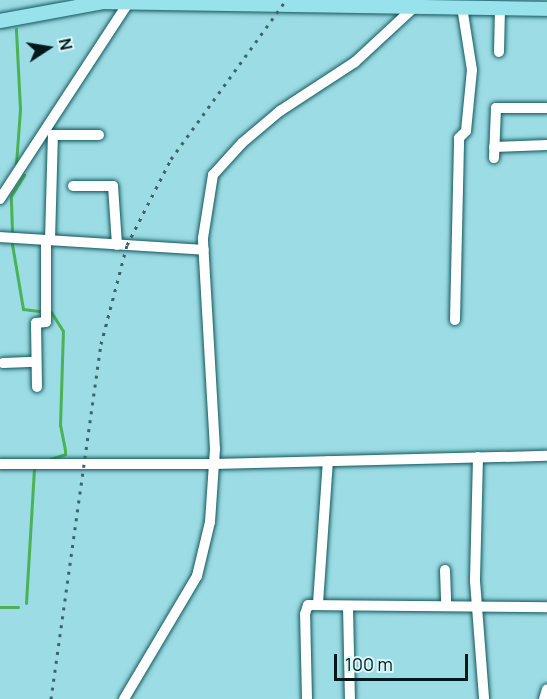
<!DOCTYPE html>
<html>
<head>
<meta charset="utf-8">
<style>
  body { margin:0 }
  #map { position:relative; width:547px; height:699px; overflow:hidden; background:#9cdce4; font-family:Manrope,sans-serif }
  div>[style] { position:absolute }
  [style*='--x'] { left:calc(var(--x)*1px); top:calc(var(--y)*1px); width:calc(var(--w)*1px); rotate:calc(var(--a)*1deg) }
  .stream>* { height:3px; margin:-1.5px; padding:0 1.5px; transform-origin:1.5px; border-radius:1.5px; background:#49b356 }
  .roads { filter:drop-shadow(0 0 2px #12575e) drop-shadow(0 0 2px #12575e) }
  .minor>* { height:10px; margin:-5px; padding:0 5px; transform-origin:5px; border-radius:5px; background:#fff }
  .major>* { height:14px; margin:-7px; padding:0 7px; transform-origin:7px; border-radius:7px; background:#97e2eb }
  .rail>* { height:3px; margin-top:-1.5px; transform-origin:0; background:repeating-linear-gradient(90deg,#3c6368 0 3px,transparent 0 9px) }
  span { translate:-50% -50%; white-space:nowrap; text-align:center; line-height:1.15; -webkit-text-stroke:4.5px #d8f7fb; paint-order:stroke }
  .north { position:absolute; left:18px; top:18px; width:60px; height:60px; -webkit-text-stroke:4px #d8f7fb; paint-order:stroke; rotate:78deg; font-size:16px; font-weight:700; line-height:24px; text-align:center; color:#00181b }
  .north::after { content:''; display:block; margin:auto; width:21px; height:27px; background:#00181b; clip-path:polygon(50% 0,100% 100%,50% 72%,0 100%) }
  .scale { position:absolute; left:334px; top:654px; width:134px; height:27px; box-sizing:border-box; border:3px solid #00181b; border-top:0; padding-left:8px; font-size:18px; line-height:21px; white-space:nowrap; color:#00181b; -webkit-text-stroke:4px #d8f7fb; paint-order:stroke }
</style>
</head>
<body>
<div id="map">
  <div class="stream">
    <div style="--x:16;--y:164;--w:55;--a:-85.8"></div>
    <div style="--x:20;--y:109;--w:80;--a:-92.9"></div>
    <div style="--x:12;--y:231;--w:35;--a:-92"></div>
    <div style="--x:11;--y:196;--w:25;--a:-58"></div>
    <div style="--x:12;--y:244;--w:66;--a:80.4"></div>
    <div style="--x:23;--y:309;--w:16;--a:7"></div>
    <div style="--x:50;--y:459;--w:16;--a:-18"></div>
    <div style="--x:65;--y:454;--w:4;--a:-90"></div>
    <div style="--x:65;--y:450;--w:25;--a:-101"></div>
    <div style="--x:60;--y:425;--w:94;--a:-88.2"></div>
    <div style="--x:63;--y:331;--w:22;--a:-122"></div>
    <div style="--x:26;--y:603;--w:136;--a:-86.6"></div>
    <div style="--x:0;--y:607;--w:18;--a:0"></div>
  </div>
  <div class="roads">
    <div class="minor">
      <div style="--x:499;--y:52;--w:44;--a:-88.7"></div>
      <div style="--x:494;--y:147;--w:53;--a:-2.2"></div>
      <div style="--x:494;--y:158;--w:50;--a:-87.7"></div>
      <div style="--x:496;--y:108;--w:51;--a:0"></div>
      <div style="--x:73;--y:186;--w:40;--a:0"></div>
      <div style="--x:113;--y:186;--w:59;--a:86.1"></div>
      <div style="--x:0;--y:199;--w:238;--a:-56.8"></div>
      <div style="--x:0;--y:237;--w:204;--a:3.6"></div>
      <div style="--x:50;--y:240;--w:105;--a:-88.4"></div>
      <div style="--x:53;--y:135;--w:46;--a:0"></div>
      <div style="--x:455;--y:320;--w:182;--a:-88.7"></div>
      <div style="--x:459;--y:138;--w:10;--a:-45"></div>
      <div style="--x:466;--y:131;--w:61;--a:-84.4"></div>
      <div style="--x:472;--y:70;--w:64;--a:-99"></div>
      <div style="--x:3;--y:363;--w:33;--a:-2"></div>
      <div style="--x:37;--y:387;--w:64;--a:-90.9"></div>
      <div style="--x:36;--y:323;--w:10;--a:-6"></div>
      <div style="--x:46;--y:322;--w:82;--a:-90"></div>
      <div style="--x:478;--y:457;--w:124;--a:91.4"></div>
      <div style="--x:475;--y:581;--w:118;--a:85.6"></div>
      <div style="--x:0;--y:464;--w:214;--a:0"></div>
      <div style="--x:214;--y:464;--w:333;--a:-1.4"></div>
      <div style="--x:445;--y:570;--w:35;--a:88"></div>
      <div style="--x:318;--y:603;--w:142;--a:-86"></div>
      <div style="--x:348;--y:606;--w:93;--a:88.8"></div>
      <div style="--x:124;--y:699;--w:143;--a:-59.3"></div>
      <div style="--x:197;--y:576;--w:56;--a:-76.5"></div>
      <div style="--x:210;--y:522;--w:73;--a:-86.1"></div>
      <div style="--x:215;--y:449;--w:211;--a:-93.3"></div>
      <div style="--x:203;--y:238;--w:64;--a:-81"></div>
      <div style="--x:213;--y:175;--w:43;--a:-47.8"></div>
      <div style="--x:242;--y:143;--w:50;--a:-40.1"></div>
      <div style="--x:280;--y:111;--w:90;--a:-33.2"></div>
      <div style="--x:355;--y:62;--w:91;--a:-42.8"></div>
      <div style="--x:307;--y:699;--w:85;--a:-91.3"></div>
      <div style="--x:305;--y:614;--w:9;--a:-72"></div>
      <div style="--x:308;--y:605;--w:239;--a:0.5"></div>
      <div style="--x:544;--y:699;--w:10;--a:-73"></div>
    </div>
    <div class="major">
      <div style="--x:0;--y:21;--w:106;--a:-10.4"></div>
      <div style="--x:104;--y:2;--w:443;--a:0.9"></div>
    </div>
  </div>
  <div class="rail">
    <div style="--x:51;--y:699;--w:359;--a:-82"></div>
    <div style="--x:101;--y:344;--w:102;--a:-75.3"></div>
    <div style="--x:127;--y:245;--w:97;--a:-62.9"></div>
    <div style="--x:171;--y:159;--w:196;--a:-54.1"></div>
  </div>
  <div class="north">N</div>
  <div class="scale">100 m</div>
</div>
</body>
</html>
